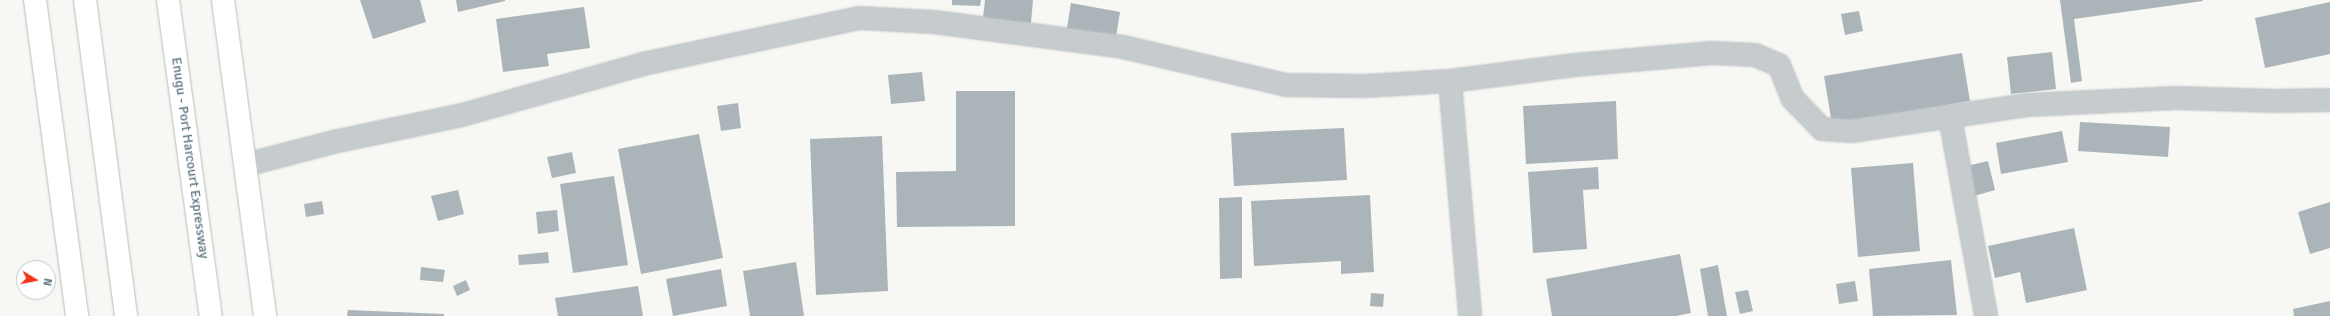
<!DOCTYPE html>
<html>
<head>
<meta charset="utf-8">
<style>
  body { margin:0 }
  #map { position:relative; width:2330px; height:316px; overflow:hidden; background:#f7f7f4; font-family:Signika,sans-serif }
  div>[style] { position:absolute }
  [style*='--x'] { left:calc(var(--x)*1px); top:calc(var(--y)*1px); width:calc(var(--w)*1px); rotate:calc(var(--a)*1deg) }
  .building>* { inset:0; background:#abb5b9 }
  .roads { filter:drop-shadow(0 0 1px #b9bec1) drop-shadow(0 0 1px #b9bec1) }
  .minor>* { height:22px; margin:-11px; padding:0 11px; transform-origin:11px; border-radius:11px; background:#c6cbcd }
  .primary>* { height:22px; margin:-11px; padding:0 11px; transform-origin:11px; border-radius:11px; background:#fff }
  .trunk>* { height:22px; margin:-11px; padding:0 11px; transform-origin:11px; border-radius:11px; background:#fff }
  span { translate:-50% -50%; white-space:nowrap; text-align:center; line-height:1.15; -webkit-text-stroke:4px #fff; paint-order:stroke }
  .street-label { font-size:14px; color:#607681 }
  .north { position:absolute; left:16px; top:260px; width:40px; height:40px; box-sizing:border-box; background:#fff; border:1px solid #bfc8cd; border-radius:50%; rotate:100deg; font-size:11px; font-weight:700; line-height:16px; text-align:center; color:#607681 }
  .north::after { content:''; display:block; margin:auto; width:14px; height:18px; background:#f13419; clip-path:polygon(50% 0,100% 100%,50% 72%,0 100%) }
</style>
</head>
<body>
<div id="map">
  <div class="building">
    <div style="clip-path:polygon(360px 0,420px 0,426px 22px,373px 39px)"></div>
    <div style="clip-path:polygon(456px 0,505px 0,505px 1px,458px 12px)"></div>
    <div style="clip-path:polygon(952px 0,981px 0,980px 6px,952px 5px)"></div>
    <div style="clip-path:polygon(985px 0,1033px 0,1031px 23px,983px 18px)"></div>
    <div style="clip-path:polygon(2060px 0,2202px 0,2203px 1px,2074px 19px,2082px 81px,2071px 83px)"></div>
    <div style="clip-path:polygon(2330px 2px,2330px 54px,2265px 68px,2255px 18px)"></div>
    <div style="clip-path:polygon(1071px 3px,1120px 12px,1115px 43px,1066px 34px)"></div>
    <div style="clip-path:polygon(584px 7px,590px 48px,547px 54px,549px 66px,503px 72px,496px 19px)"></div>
    <div style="clip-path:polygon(1859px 11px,1863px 31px,1845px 35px,1841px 14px)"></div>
    <div style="clip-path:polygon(2052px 52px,2056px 89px,2011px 94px,2007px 57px)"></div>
    <div style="clip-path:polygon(1962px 53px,1970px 101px,1832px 124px,1824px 76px)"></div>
    <div style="clip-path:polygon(922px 72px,925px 101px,891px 104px,888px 75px)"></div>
    <div style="clip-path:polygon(956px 91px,1015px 91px,1015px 226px,897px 227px,896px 172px,956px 171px)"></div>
    <div style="clip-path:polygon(1616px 101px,1618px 159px,1526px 164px,1523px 106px)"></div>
    <div style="clip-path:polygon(738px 103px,741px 128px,721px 131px,717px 106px)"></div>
    <div style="clip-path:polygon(2080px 122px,2170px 127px,2168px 157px,2078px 151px)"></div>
    <div style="clip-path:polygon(1344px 128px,1347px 180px,1234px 186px,1231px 133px)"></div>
    <div style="clip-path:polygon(2062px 131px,2068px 162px,2001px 174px,1996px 143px)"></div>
    <div style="clip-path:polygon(699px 134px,723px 258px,641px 274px,618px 149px)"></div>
    <div style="clip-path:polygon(882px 136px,888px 291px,816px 295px,810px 139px)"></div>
    <div style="clip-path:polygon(572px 152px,576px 173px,552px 178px,547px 157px)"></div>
    <div style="clip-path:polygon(1988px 161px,1995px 190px,1974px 196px,1967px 166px)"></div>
    <div style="clip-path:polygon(1913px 163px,1920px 251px,1858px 257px,1851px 168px)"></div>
    <div style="clip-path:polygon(1598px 167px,1599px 189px,1583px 190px,1587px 249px,1533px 253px,1528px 172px)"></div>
    <div style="clip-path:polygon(614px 176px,628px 265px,573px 273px,560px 184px)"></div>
    <div style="clip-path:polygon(458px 190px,464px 214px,438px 221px,431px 196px)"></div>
    <div style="clip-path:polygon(1370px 195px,1374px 272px,1341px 274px,1341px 261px,1254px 266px,1251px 201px)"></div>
    <div style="clip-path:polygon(1242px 197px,1242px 278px,1220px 279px,1219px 198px)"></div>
    <div style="clip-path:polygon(322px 201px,324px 214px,306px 217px,304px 204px)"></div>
    <div style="clip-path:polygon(2330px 202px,2330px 248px,2310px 254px,2298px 212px)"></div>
    <div style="clip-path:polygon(557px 210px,559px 231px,538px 234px,536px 212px)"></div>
    <div style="clip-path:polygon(2074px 228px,2087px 290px,2026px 303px,2020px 272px,1995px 278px,1988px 246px)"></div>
    <div style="clip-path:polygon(548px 252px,549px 263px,519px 265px,518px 255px)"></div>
    <div style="clip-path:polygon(1680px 254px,1691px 313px,1676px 316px,1552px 316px,1546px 279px)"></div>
    <div style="clip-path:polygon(1951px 260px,1957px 315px,1873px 316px,1869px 269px)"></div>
    <div style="clip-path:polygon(796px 262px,804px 316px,750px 316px,743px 271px)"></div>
    <div style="clip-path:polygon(1718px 265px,1727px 316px,1708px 316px,1700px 269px)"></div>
    <div style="clip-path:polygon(421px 267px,445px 270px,443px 282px,420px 280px)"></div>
    <div style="clip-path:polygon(721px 269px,727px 306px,673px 316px,666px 279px)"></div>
    <div style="clip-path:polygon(466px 280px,470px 290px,457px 296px,453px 286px)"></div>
    <div style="clip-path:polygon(1855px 281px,1858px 301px,1839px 304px,1836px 284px)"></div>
    <div style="clip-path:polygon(638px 286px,643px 316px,558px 316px,555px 298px)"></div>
    <div style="clip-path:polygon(1748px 290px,1753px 311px,1740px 314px,1735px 292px)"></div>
    <div style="clip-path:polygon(1371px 293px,1384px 294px,1383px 307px,1370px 306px)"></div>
    <div style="clip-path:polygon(2330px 301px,2330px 316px,2294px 316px,2293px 309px)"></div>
    <div style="clip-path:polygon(348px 310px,444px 314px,444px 316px,347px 316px)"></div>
  </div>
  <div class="roads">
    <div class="minor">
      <div style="--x:1450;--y:81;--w:236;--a:85.1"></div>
      <div style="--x:1950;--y:117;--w:202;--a:79.7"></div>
      <div style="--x:245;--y:165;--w:96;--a:-14.5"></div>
      <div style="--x:338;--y:141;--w:127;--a:-11.8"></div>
      <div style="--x:462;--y:115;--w:188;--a:-15.7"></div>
      <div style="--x:643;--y:64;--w:221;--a:-12"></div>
      <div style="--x:859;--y:18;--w:75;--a:3.1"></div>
      <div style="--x:934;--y:22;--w:191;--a:7.5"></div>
      <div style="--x:1123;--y:47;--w:167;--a:13.1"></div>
      <div style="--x:1286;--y:85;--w:78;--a:0.7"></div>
      <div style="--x:1364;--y:86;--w:86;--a:-3.3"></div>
      <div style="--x:1450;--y:81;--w:126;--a:-7.3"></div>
      <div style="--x:1575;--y:65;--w:138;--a:-5"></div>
      <div style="--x:1712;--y:53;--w:43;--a:2.7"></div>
      <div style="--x:1755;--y:55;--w:26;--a:23"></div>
      <div style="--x:1779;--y:65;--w:35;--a:68"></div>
      <div style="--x:1792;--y:98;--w:43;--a:45.9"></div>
      <div style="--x:1822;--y:129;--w:29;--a:4"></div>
      <div style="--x:1851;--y:131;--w:179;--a:-8.4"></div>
      <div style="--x:2028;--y:105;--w:148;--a:-2.7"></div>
      <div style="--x:2176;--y:98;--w:101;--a:1.7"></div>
      <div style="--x:2277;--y:101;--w:53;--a:-1.1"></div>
    </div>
    <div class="primary">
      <div style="--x:35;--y:0;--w:319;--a:82.4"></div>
      <div style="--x:223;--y:0;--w:319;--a:82.4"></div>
    </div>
    <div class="trunk">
      <div style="--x:85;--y:0;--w:319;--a:82.6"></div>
      <div style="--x:168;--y:0;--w:319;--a:82.3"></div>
    </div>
  </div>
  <div class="street-label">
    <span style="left:190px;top:158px;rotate:82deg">Enugu - Port Harcourt Expressway</span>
  </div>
  <div class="north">N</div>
</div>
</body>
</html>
